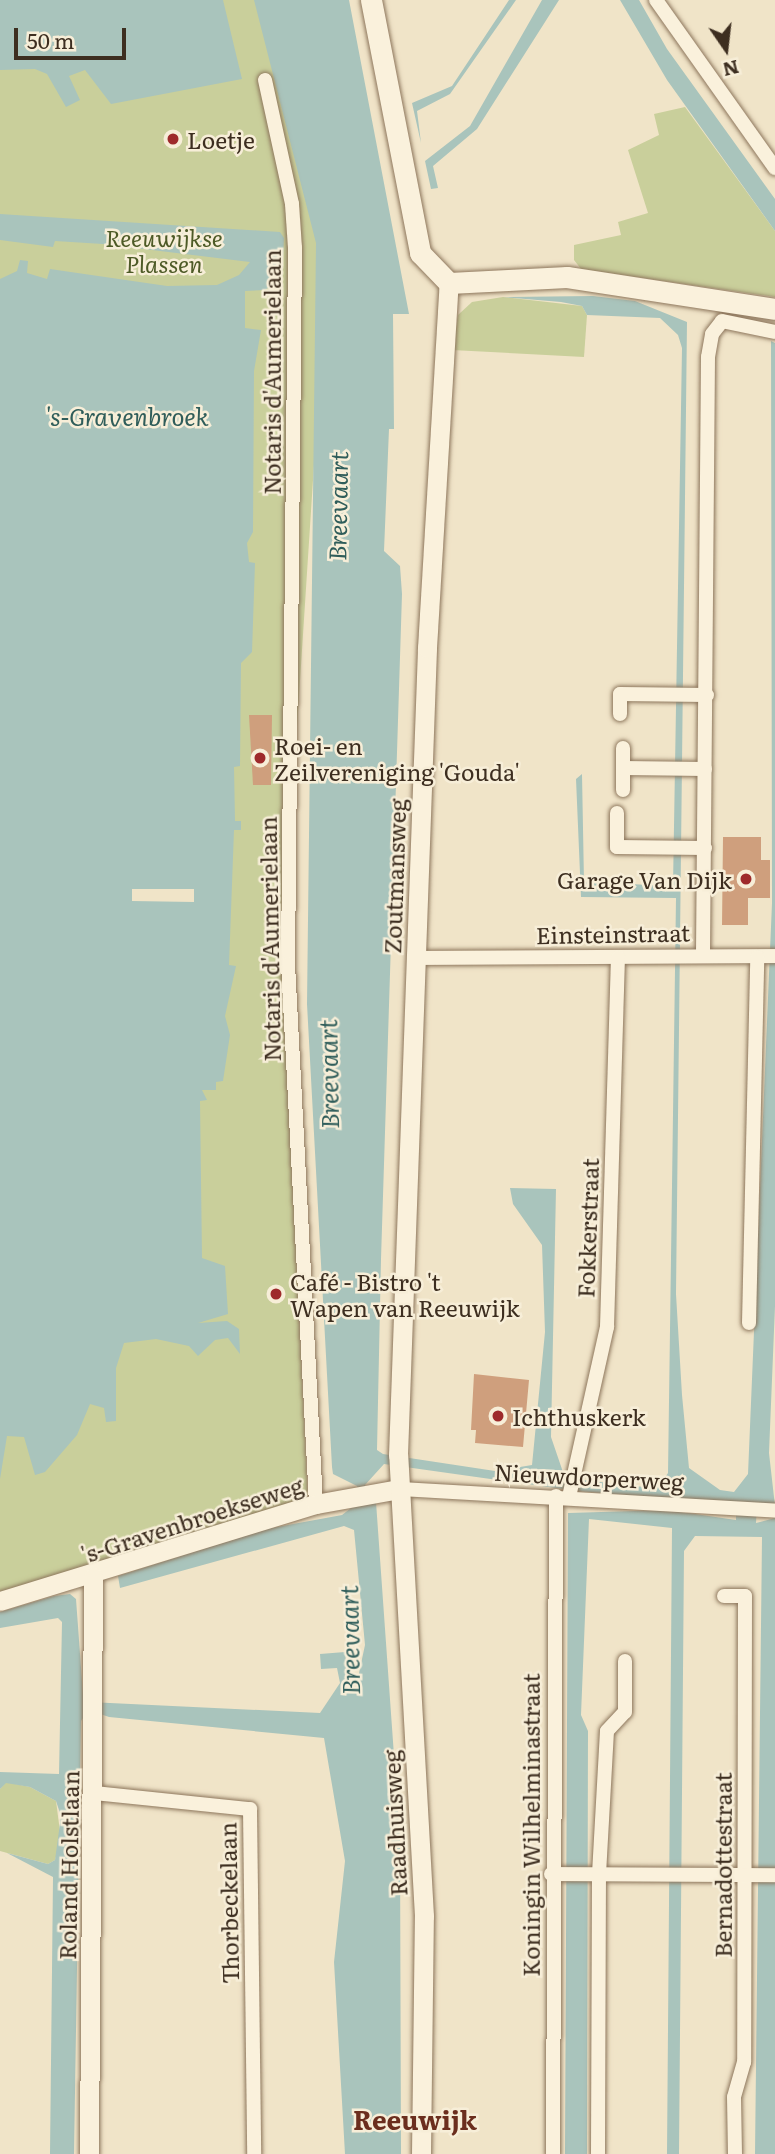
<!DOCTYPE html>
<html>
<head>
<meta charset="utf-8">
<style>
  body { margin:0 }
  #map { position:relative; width:775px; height:2154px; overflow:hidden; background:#f0e4c8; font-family:Literata,serif }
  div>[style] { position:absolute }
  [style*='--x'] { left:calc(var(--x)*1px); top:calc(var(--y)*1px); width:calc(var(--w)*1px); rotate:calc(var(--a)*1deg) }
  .green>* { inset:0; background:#c9cf9b }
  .water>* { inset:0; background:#a9c4bc }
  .pier>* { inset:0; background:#f0e4c8 }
  .building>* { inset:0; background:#cf9f7d }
  .roads { filter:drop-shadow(0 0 2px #8d765c) drop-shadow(0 0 2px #8d765c) }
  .minor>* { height:14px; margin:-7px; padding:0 7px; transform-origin:7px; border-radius:7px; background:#faf1dc }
  .tertiary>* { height:19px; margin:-9.5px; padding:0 9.5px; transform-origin:9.5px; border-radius:9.5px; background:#faf1dc }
  .secondary>* { height:21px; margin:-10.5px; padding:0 10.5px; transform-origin:10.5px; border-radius:10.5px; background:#faf1dc }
  .dots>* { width:19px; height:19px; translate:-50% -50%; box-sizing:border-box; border:4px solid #f7eed8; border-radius:50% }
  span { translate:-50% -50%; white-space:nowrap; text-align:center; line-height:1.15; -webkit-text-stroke:5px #f7eed8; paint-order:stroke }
  .poi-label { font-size:23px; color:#3d2e20 }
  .left { translate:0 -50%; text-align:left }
  .right { translate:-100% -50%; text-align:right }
  .park-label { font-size:23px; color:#4d5a26; font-style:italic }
  .street-label { font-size:23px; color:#3d2e20 }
  .water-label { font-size:24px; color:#2f5d5a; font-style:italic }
  .quarter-label { font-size:26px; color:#6b2e1e; font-weight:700 }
  .north { position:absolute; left:691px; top:14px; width:70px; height:70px; -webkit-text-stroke:5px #f7eed8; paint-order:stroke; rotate:166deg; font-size:19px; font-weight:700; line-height:28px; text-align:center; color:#3d2e20 }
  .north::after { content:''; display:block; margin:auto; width:24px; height:32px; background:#3d2e20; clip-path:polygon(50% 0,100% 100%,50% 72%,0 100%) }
  .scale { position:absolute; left:14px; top:28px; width:112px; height:32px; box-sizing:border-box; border:4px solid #3d2e20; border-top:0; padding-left:9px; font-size:21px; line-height:24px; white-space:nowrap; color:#3d2e20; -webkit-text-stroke:5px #f7eed8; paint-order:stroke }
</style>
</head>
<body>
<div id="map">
  <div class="green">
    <div style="clip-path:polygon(0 0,271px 0,329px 233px,282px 959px,308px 1500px,0 1595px)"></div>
    <div style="clip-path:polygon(685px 107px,775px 231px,775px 297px,581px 269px,574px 260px,574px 245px,621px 235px,618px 222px,648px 213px,628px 150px,659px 135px,654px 114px)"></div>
    <div style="clip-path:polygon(503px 297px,582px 306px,587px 315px,584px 357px,452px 350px,458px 315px,472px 302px)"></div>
    <div style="clip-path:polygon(6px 1782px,30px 1787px,56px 1801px,61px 1839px,55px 1860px,48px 1864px,0 1851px,0 1789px)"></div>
  </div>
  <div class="water">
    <div style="clip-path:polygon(0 0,223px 0,242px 79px,111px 104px,85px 70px,69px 76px,80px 100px,66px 107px,47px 74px,35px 69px,0 70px)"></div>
    <div style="clip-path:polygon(254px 0,349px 0,409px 314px,393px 314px,394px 429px,389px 429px,384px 551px,400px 566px,402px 594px,381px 1259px,377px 1450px,383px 1454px,495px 1471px,532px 1465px,545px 1332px,542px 1245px,513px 1204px,510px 1188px,556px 1189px,551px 1437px,565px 1478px,644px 1487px,660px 1485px,668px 1473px,676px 898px,581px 897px,576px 779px,582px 774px,584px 882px,673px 886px,682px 348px,678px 335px,660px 318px,587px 315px,582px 306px,561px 302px,503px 297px,593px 296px,635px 301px,687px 322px,676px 1294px,682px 1395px,689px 1468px,720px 1490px,734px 1492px,748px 1474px,772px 903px,771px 341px,775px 343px,775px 1306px,769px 1453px,775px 1506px,757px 1505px,756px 1523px,775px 1518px,775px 2154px,755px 2154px,762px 1537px,695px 1536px,684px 1551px,679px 2154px,667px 2154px,672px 1528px,589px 1519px,581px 1715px,588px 1731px,587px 2154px,565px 2154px,568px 1513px,668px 1510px,736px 1520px,736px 1504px,577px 1491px,384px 1464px,365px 1485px,367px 1500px,376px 1502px,400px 1840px,401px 2154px,345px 2154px,334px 1962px,345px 1861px,324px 1738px,109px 1717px,89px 1710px,81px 1721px,74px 2154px,50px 2154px,53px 1877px,7px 1853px,48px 1864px,55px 1860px,61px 1816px,56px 1801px,30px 1787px,6px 1783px,0 1789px,0 1772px,59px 1774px,62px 1622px,58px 1618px,0 1628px,0 1612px,54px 1596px,70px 1594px,76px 1599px,83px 1695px,89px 1702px,320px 1713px,340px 1683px,337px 1668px,321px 1669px,320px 1654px,345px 1652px,349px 1687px,356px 1687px,365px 1645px,354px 1530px,344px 1526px,120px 1588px,118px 1576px,266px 1529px,342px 1515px,360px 1501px,357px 1486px,333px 1474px,332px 1467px,307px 1004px,316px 243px)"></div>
    <div style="clip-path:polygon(509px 0,516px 0,450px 94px,417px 111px,421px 143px,412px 103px,452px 86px)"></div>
    <div style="clip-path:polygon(542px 0,559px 0,477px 129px,433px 166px,438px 188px,431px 189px,425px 161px,470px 126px)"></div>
    <div style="clip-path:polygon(620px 0,639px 0,667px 49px,775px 199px,775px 231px,667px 80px)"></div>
    <div style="clip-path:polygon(0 214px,280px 232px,284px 238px,282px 278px,265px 290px,245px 291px,245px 328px,261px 330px,254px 371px,253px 532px,247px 543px,249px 562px,255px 563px,252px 652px,241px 663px,240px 766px,234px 767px,235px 821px,241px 821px,241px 830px,234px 830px,229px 965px,236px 966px,225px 1016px,230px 1035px,223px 1081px,216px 1082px,216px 1090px,202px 1090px,207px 1100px,200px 1101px,202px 1258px,225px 1266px,228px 1314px,198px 1323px,227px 1321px,239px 1329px,240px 1354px,228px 1338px,215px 1340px,198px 1356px,189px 1346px,156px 1339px,124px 1343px,116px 1368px,116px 1421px,106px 1422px,104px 1408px,90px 1404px,77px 1435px,45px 1472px,35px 1475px,24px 1437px,7px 1436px,0 1479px,0 279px,17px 271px,20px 260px,28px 261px,27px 273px,47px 279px,50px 269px,167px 286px,217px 285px,239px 275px,250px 262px,103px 244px,55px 241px,53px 247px,0 240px)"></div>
  </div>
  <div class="pier">
    <div style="clip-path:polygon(132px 889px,194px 889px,194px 902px,132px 901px)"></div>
  </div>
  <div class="building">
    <div style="clip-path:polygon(249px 715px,272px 715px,271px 785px,253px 785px)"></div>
    <div style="clip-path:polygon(723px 837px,761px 837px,761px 860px,770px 860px,770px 898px,748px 898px,748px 925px,722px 925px)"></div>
    <div style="clip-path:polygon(474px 1374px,529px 1380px,523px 1447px,475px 1443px,476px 1430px,471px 1430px)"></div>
  </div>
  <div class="roads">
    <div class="minor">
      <div style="--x:656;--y:0;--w:206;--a:54.7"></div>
      <div style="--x:265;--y:80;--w:127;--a:77.7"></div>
      <div style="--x:292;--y:204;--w:44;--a:86.1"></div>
      <div style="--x:295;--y:248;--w:716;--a:90.56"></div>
      <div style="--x:288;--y:964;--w:541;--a:87.03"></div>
      <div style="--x:620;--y:714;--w:20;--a:-90"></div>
      <div style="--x:620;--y:694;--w:87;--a:0.7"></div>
      <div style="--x:623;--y:748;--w:42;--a:90"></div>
      <div style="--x:623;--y:768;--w:82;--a:0.7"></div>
      <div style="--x:617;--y:813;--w:34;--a:90"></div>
      <div style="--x:617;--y:847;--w:88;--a:0.7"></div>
      <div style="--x:703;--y:954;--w:597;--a:-89.52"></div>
      <div style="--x:708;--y:357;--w:23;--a:-80"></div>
      <div style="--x:712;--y:334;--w:16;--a:-52"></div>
      <div style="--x:722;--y:321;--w:54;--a:11.7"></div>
      <div style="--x:418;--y:958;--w:357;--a:-0.3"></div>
      <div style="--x:749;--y:1323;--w:366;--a:-88.7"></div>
      <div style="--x:399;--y:1489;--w:377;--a:3.3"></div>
      <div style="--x:569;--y:1497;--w:174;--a:-77.4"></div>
      <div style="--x:607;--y:1327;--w:370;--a:-88.3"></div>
      <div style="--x:724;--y:1596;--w:21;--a:0"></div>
      <div style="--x:745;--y:1596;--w:466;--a:90.1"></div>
      <div style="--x:744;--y:2062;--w:36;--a:106"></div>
      <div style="--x:734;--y:2097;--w:57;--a:89"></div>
      <div style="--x:94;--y:1793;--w:157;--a:5.9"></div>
      <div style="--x:250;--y:1809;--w:345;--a:89.3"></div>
      <div style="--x:551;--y:1874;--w:224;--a:0.3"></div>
      <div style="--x:553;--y:2154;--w:658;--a:-89.74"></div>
      <div style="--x:598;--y:2154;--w:280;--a:-89.8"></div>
      <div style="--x:599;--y:1874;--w:143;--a:-86.8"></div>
      <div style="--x:607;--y:1731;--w:26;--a:-47"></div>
      <div style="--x:625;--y:1712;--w:51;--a:-90"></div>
    </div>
    <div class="tertiary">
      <div style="--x:0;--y:1601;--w:331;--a:-17.1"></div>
      <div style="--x:316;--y:1504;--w:84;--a:-10.2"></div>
      <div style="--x:89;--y:2154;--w:577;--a:-89.6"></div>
      <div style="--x:421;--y:2154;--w:238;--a:-89.3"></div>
      <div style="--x:424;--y:1916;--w:462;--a:-93.2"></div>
      <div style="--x:398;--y:1455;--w:808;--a:-87.94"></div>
      <div style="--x:427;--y:648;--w:366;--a:-86.6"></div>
    </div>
    <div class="secondary">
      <div style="--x:371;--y:0;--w:258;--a:79"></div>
      <div style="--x:420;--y:253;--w:42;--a:46"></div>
      <div style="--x:449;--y:283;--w:118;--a:-2.9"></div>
      <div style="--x:567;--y:277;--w:210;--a:8.7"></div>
    </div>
  </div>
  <div class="dots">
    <div style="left:173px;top:139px;background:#9e2a2b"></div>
    <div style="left:260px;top:758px;background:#9e2a2b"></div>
    <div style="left:746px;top:879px;background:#9e2a2b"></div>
    <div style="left:276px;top:1294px;background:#9e2a2b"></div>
    <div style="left:498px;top:1416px;background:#9e2a2b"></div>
  </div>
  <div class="poi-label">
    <span class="left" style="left:187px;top:139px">Loetje</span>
    <span class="left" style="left:274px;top:758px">Roei- en<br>Zeilvereniging 'Gouda'</span>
    <span class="right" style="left:732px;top:879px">Garage Van Dijk</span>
    <span class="left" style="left:290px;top:1294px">Café - Bistro 't<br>Wapen van Reeuwijk</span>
    <span class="left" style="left:512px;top:1416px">Ichthuskerk</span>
  </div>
  <div class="park-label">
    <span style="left:164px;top:250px">Reeuwijkse<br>Plassen</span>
  </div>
  <div class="street-label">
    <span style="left:271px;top:372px;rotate:-90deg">Notaris d'Aumerielaan</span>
    <span style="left:394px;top:876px;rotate:-88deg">Zoutmansweg</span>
    <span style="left:613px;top:933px;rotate:-1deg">Einsteinstraat</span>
    <span style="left:269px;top:939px;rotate:-91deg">Notaris d'Aumerielaan</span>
    <span style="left:587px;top:1228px;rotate:-88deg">Fokkerstraat</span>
    <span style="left:589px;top:1476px;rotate:3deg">Nieuwdorperweg</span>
    <span style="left:192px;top:1519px;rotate:-18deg">'s-Gravenbroekseweg</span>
    <span style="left:394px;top:1823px;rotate:-93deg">Raadhuisweg</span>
    <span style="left:530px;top:1825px;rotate:-90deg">Koningin Wilhelminastraat</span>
    <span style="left:68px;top:1865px;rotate:-89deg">Roland Holstlaan</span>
    <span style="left:722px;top:1865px;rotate:-90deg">Bernadottestraat</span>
    <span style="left:228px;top:1903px;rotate:-91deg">Thorbeckelaan</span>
  </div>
  <div class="water-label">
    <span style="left:127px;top:416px">'s-Gravenbroek</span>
    <span style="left:337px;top:506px;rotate:-89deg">Breevaart</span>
    <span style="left:328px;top:1074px;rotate:-91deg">Breevaart</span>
    <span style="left:349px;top:1640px;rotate:-91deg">Breevaart</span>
  </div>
  <div class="quarter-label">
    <span style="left:415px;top:2119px">Reeuwijk</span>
  </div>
  <div class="north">N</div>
  <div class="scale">50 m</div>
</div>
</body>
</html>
